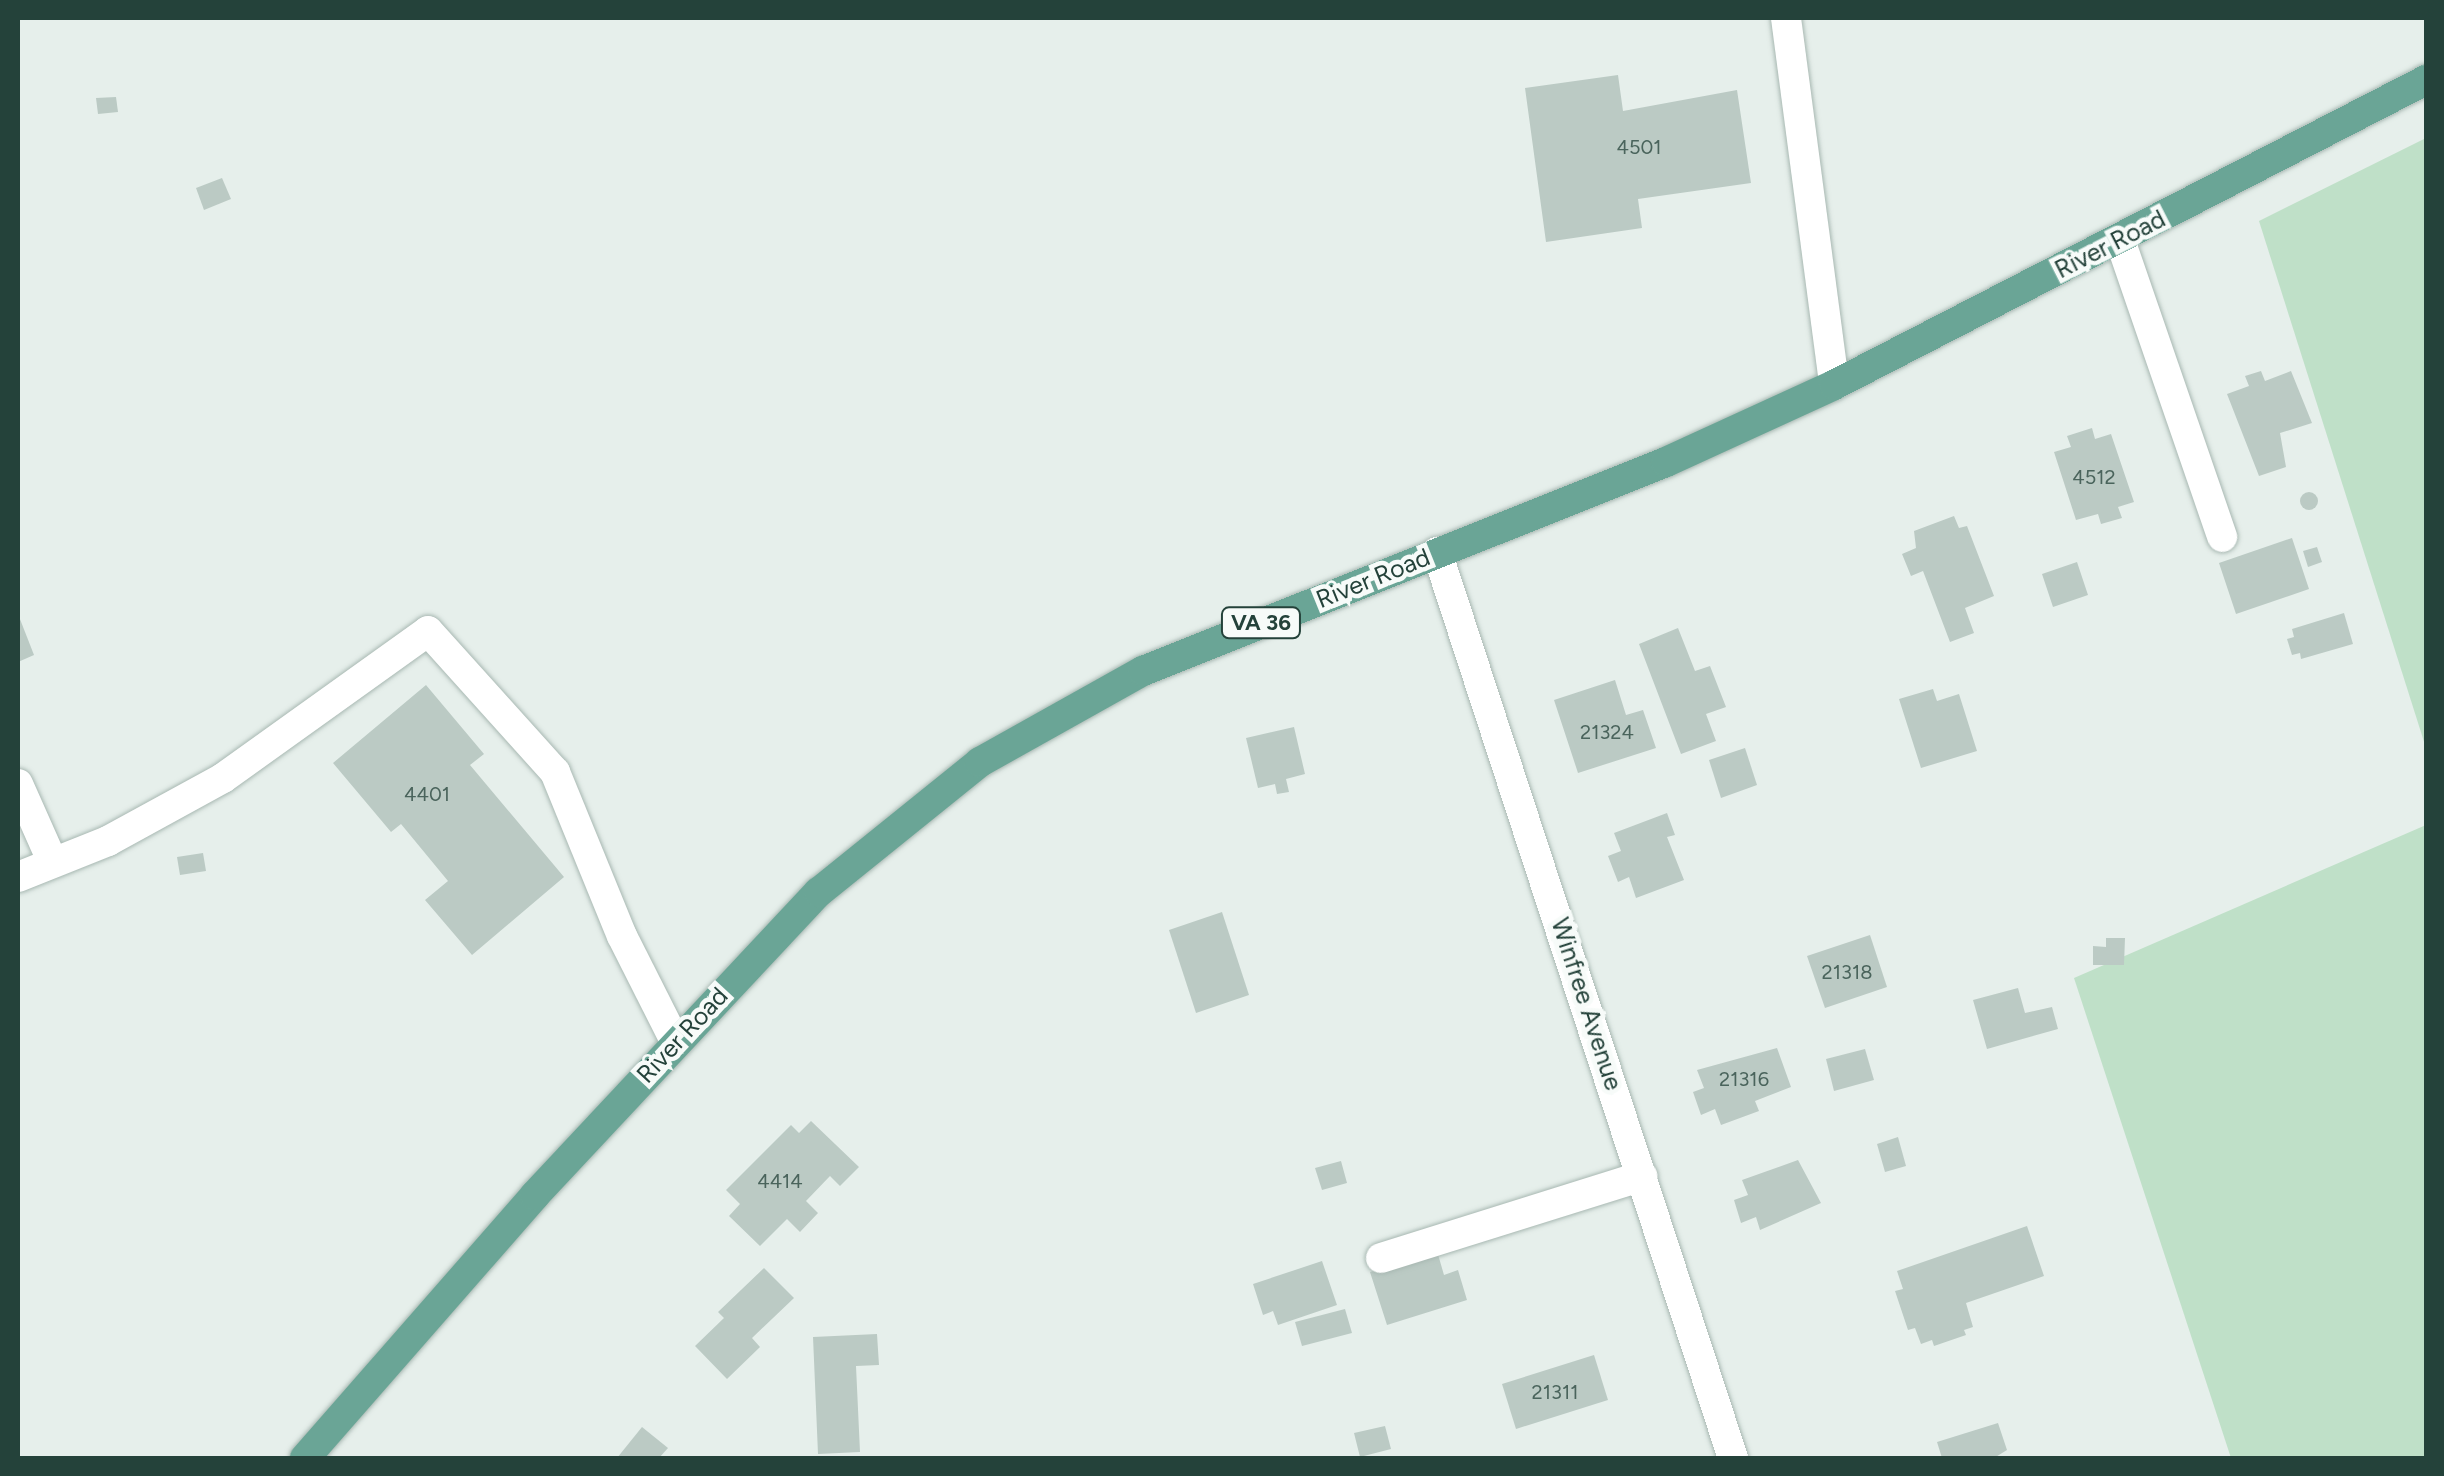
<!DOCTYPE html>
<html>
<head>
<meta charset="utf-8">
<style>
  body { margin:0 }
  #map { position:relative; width:2444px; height:1476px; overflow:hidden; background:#e6efeb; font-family:Figtree,sans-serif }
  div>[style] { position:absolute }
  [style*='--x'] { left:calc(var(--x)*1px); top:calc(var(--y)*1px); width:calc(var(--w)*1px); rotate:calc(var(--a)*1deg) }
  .green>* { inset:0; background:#bfe0c8 }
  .building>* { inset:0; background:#bbcac4 }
  .round { border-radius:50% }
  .roads { filter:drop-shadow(0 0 2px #a8b8b2) drop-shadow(0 0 2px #a8b8b2) }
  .minor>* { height:30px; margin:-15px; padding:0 15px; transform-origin:15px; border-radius:15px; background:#fff }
  .major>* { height:30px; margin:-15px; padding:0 15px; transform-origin:15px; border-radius:15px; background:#6aa596 }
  span { translate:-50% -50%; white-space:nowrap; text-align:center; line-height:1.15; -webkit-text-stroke:9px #f7fbf9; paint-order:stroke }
  .number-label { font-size:20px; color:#4a645c }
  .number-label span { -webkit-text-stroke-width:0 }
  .shield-label span { padding:2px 8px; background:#f7fbf9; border:2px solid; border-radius:8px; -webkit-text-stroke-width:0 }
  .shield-label { font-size:22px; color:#24423a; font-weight:700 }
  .street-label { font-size:25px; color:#24423a }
  .frame { position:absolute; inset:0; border:20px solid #24423a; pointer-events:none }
</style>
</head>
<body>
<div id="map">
  <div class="green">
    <div style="clip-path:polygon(2426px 138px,2426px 748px,2259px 221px)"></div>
    <div style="clip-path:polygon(2426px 825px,2426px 1458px,2231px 1458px,2074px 978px)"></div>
  </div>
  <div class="building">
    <div style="clip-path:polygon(1618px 75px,1623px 111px,1737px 90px,1751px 183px,1638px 199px,1642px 228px,1546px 242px,1525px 88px)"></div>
    <div style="clip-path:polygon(116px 97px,118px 112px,98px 114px,96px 98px)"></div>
    <div style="clip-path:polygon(222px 178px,231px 199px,204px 210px,196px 188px)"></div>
    <div style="clip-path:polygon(2261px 371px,2265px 381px,2291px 371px,2312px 423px,2280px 433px,2286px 467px,2259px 476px,2227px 394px,2249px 386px,2245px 376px)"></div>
    <div style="clip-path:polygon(2092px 428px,2095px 439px,2111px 434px,2134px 502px,2118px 507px,2122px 518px,2101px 524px,2098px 514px,2076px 520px,2054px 452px,2071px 447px,2067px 436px)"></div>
    <div class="round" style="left:2300px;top:492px;width:18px;height:18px"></div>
    <div style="clip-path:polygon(1954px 516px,1959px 528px,1967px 526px,1994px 596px,1965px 608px,1974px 633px,1950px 642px,1923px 571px,1911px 576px,1902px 554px,1916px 548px,1914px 531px)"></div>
    <div style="clip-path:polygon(2292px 538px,2309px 589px,2236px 614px,2219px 563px)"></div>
    <div style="clip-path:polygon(2317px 547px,2322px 562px,2308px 567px,2303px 551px)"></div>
    <div style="clip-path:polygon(2077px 562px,2088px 595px,2053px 607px,2042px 574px)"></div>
    <div style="clip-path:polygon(2344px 613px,2353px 644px,2301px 659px,2300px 653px,2292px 655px,2287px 639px,2294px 637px,2292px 629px)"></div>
    <div style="clip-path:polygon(18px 614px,34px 655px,18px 662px)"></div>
    <div style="clip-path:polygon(1678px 628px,1695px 671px,1710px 666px,1726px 707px,1706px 714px,1716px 741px,1681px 754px,1639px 644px)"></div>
    <div style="clip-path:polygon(1615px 680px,1626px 715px,1643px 710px,1656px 748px,1578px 773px,1554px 700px)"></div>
    <div style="clip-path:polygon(426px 685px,484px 754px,470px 765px,564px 877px,472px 955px,425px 900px,448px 881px,401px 824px,391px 832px,333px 763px)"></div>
    <div style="clip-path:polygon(1933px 689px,1937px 701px,1959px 694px,1977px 751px,1921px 768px,1899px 699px)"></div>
    <div style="clip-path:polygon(1294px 727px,1305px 774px,1286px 779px,1289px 792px,1277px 794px,1275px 784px,1258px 788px,1246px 738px)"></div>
    <div style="clip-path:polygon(1745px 748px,1757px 785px,1721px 798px,1709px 760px)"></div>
    <div style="clip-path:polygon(1667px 813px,1675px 835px,1667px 837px,1684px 880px,1636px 898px,1629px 877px,1618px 882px,1608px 856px,1621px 851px,1614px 833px)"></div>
    <div style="clip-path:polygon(203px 853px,206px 871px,180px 875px,177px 857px)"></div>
    <div style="clip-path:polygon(1222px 912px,1249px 995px,1196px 1013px,1169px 930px)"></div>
    <div style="clip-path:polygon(1870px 935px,1887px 987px,1825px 1008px,1807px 956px)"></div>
    <div style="clip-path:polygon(2106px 938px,2125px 938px,2124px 965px,2093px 965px,2093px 946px,2106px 947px)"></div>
    <div style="clip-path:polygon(2018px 988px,2025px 1013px,2052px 1007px,2058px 1029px,1987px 1049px,1973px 1000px)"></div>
    <div style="clip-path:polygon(1777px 1048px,1791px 1087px,1755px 1101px,1759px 1111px,1721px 1125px,1715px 1109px,1701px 1115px,1693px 1092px,1704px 1088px,1697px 1070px)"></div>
    <div style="clip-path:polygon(1865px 1049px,1874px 1080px,1834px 1091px,1826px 1059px)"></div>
    <div style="clip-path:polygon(811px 1121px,859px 1167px,840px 1186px,830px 1176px,806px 1201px,818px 1213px,800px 1232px,787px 1219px,760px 1246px,729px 1216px,740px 1204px,726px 1190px,791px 1125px,799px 1133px)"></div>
    <div style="clip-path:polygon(1898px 1137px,1906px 1166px,1885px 1172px,1877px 1144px)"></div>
    <div style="clip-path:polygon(1798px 1160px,1821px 1203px,1760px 1230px,1756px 1217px,1741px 1223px,1734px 1200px,1748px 1195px,1742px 1180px)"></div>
    <div style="clip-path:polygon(1341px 1161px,1347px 1183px,1322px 1190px,1315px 1168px)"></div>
    <div style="clip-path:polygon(2027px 1226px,2044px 1276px,1966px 1303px,1973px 1327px,1964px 1330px,1966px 1335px,1934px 1346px,1932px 1340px,1921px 1344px,1915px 1328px,1908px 1330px,1895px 1291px,1903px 1289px,1897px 1271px)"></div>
    <div style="clip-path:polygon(1437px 1251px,1444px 1275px,1458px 1270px,1467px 1300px,1387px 1325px,1370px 1272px)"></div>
    <div style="clip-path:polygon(1322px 1261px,1337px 1305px,1278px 1325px,1273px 1311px,1263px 1315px,1253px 1284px)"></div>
    <div style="clip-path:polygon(764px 1268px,794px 1298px,752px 1338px,760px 1347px,727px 1379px,695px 1346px,724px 1318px,718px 1312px)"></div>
    <div style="clip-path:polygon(1345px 1309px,1352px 1333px,1302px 1346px,1295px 1322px)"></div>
    <div style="clip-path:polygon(877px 1334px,879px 1365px,856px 1366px,860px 1452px,818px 1454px,813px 1337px)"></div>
    <div style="clip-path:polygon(1594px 1355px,1608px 1400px,1516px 1429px,1502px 1384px)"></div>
    <div style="clip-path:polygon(1998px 1423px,2007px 1450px,1994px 1458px,1942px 1458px,1937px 1442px)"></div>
    <div style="clip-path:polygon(1385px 1426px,1391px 1449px,1360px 1457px,1354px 1433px)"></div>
    <div style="clip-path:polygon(642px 1427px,668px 1448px,659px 1458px,617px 1458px)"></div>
  </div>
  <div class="roads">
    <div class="minor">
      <div style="--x:1786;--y:18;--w:370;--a:82.5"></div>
      <div style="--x:2120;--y:240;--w:314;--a:71"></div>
      <div style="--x:1437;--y:552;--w:953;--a:71.91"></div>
      <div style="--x:18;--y:784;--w:86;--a:66.1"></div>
      <div style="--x:18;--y:877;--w:97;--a:-21.8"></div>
      <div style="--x:108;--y:841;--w:131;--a:-28.7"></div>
      <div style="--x:223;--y:778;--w:252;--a:-35.6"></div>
      <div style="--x:428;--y:631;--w:190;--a:48"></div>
      <div style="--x:555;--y:772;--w:177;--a:67.8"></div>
      <div style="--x:622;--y:936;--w:118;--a:63.2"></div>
      <div style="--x:1381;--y:1258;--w:274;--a:-17.4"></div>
    </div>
    <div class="major">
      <div style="--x:305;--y:1458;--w:349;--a:-48.8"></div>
      <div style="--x:535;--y:1195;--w:415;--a:-46.9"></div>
      <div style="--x:819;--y:892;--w:207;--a:-38.9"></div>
      <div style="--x:980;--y:762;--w:187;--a:-29.2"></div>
      <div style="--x:1143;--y:671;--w:563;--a:-21.78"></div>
      <div style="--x:1666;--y:462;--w:185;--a:-24.6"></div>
      <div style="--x:1834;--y:385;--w:666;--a:-27.26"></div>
    </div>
  </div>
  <div class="number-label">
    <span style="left:1639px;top:147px">4501</span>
    <span style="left:2094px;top:477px">4512</span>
    <span style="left:1607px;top:732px">21324</span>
    <span style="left:427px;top:794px">4401</span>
    <span style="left:1847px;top:972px">21318</span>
    <span style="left:1744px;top:1079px">21316</span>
    <span style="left:780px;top:1181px">4414</span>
    <span style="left:1555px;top:1392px">21311</span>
  </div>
  <div class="shield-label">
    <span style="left:1261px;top:623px">VA 36</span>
  </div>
  <div class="street-label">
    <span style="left:2110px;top:244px;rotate:-27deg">River Road</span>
    <span style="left:1373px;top:578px;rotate:-22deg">River Road</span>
    <span style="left:1587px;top:1004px;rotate:72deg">Winfree Avenue</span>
    <span style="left:682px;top:1035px;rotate:-47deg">River Road</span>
  </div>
  <div class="frame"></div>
</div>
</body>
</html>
